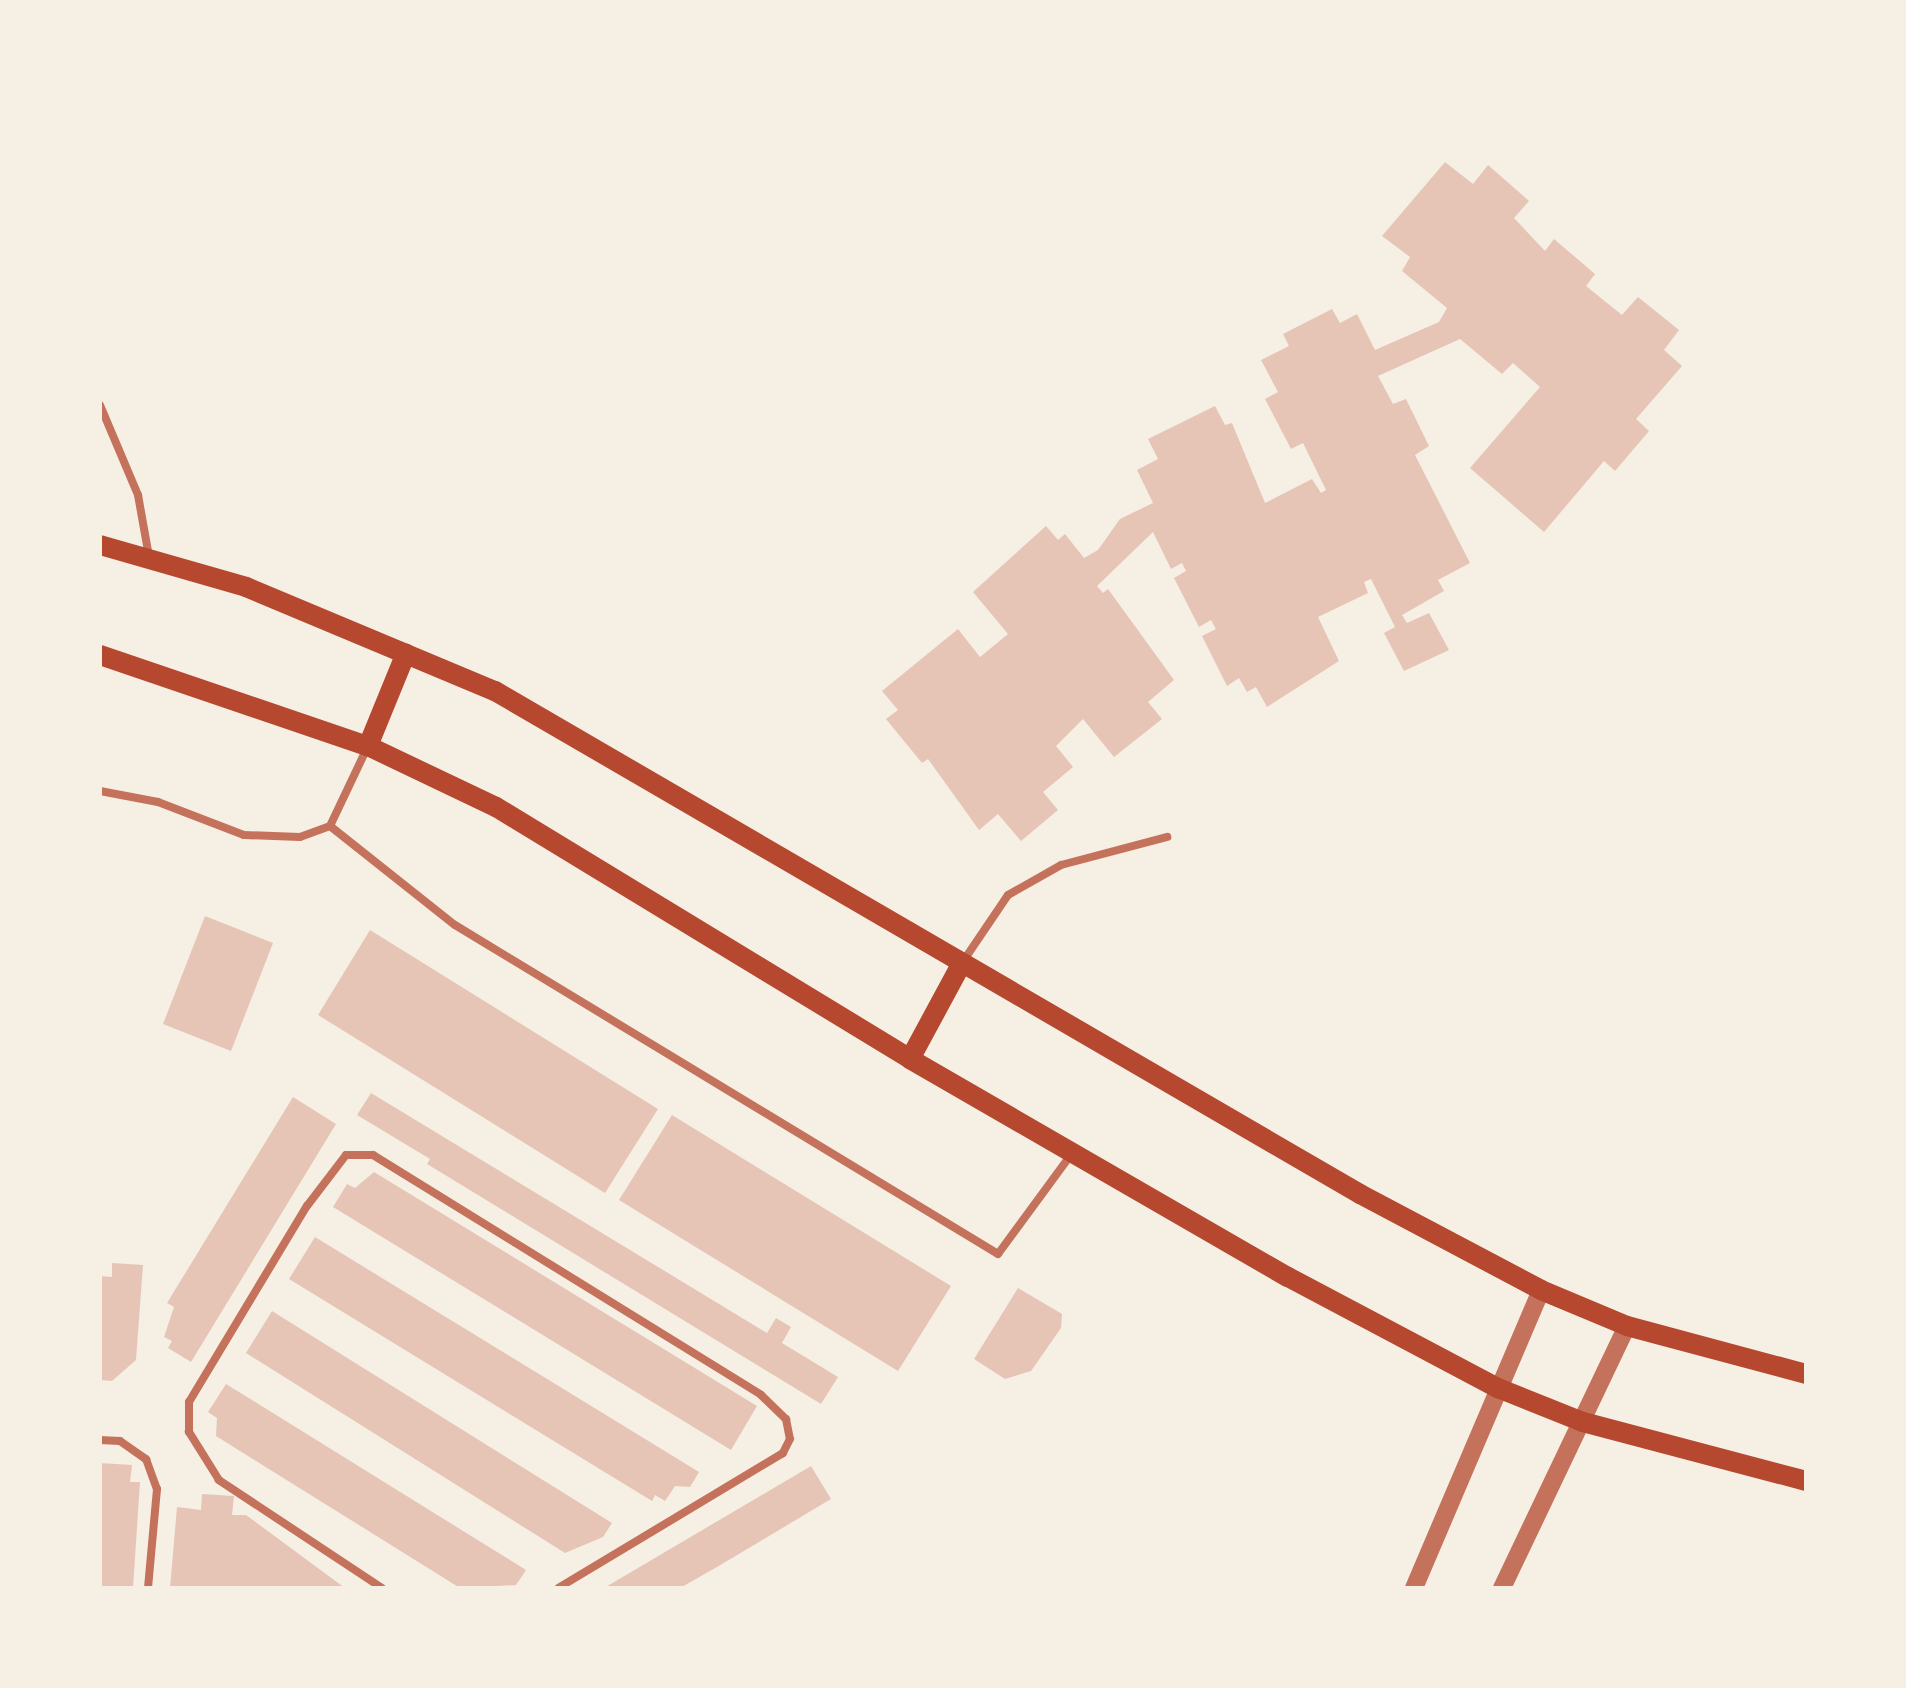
<!DOCTYPE html>
<html>
<head>
<meta charset="utf-8">
<style>
  body { margin:0 }
  #map { position:relative; width:1906px; height:1688px; overflow:hidden; background:#f6efe4; font-family:"PT Sans",sans-serif }
  div>[style] { position:absolute }
  [style*='--x'] { left:calc(var(--x)*1px); top:calc(var(--y)*1px); width:calc(var(--w)*1px); rotate:calc(var(--a)*1deg) }
  .building>* { inset:0; background:#e6c5b7 }
  .service>* { height:8px; margin:-4px; padding:0 4px; transform-origin:4px; border-radius:4px; background:#c5725c }
  .tertiary>* { height:18px; margin:-9px; padding:0 9px; transform-origin:9px; border-radius:9px; background:#c5725c }
  .secondary>* { height:20px; margin:-10px; padding:0 10px; transform-origin:10px; border-radius:10px; background:#b5482f }
  span { translate:-50% -50%; white-space:nowrap; text-align:center; line-height:1.15; -webkit-text-stroke:10px #f6efe4; paint-order:stroke }
  .frame { position:absolute; inset:0; border:102px solid #f6efe4; pointer-events:none }
</style>
</head>
<body>
<div id="map">
  <div class="building">
    <div style="clip-path:polygon(1445px 162px,1473px 184px,1488px 165px,1529px 201px,1514px 218px,1545px 251px,1554px 239px,1595px 274px,1586px 286px,1622px 315px,1638px 297px,1679px 330px,1664px 350px,1682px 366px,1636px 419px,1649px 431px,1615px 471px,1604px 461px,1544px 532px,1470px 468px,1540px 387px,1513px 363px,1502px 374px,1460px 339px,1378px 376px,1393px 404px,1406px 399px,1429px 446px,1415px 455px,1470px 563px,1438px 580px,1444px 591px,1402px 615px,1407px 623px,1429px 613px,1449px 650px,1404px 671px,1384px 633px,1395px 627px,1371px 579px,1364px 582px,1368px 593px,1318px 617px,1339px 661px,1267px 707px,1256px 687px,1247px 692px,1239px 678px,1227px 686px,1202px 636px,1216px 629px,1211px 620px,1199px 627px,1174px 578px,1186px 571px,1182px 563px,1171px 569px,1153px 532px,1097px 586px,1103px 593px,1108px 589px,1174px 680px,1148px 702px,1162px 719px,1114px 757px,1083px 719px,1056px 746px,1073px 767px,1043px 792px,1058px 810px,1021px 841px,998px 814px,979px 830px,928px 759px,922px 763px,886px 719px,898px 710px,882px 691px,958px 629px,980px 657px,1008px 634px,973px 592px,1046px 526px,1058px 540px,1065px 534px,1084px 558px,1098px 550px,1120px 519px,1153px 503px,1137px 470px,1158px 459px,1148px 439px,1215px 406px,1225px 425px,1232px 423px,1265px 503px,1312px 479px,1321px 493px,1326px 490px,1303px 443px,1291px 449px,1265px 399px,1278px 392px,1261px 360px,1289px 346px,1283px 334px,1332px 309px,1340px 323px,1357px 314px,1375px 350px,1439px 322px,1447px 308px,1402px 271px,1410px 257px,1382px 236px)"></div>
    <div style="clip-path:polygon(205px 916px,273px 943px,231px 1051px,163px 1024px)"></div>
    <div style="clip-path:polygon(370px 930px,658px 1109px,605px 1193px,318px 1015px)"></div>
    <div style="clip-path:polygon(371px 1093px,767px 1333px,776px 1318px,791px 1327px,782px 1343px,838px 1377px,821px 1404px,427px 1164px,430px 1159px,357px 1115px)"></div>
    <div style="clip-path:polygon(293px 1097px,336px 1124px,191px 1362px,168px 1348px,172px 1341px,164px 1337px,174px 1307px,167px 1303px)"></div>
    <div style="clip-path:polygon(672px 1115px,951px 1286px,898px 1371px,619px 1200px)"></div>
    <div style="clip-path:polygon(374px 1172px,757px 1406px,731px 1450px,333px 1207px,347px 1184px,355px 1188px)"></div>
    <div style="clip-path:polygon(315px 1237px,699px 1472px,690px 1487px,675px 1486px,665px 1501px,655px 1495px,652px 1501px,289px 1279px)"></div>
    <div style="clip-path:polygon(112px 1263px,143px 1265px,136px 1360px,112px 1381px,100px 1380px,100px 1276px,112px 1277px)"></div>
    <div style="clip-path:polygon(1018px 1288px,1062px 1314px,1061px 1328px,1031px 1371px,1005px 1379px,974px 1359px)"></div>
    <div style="clip-path:polygon(272px 1311px,612px 1523px,603px 1537px,565px 1553px,246px 1353px)"></div>
    <div style="clip-path:polygon(226px 1384px,526px 1570px,516px 1585px,460px 1588px,216px 1436px,217px 1418px,208px 1412px)"></div>
    <div style="clip-path:polygon(100px 1463px,132px 1465px,130px 1482px,140px 1482px,133px 1588px,100px 1588px)"></div>
    <div style="clip-path:polygon(811px 1466px,831px 1499px,717px 1567px,680px 1588px,604px 1588px)"></div>
    <div style="clip-path:polygon(202px 1494px,234px 1496px,232px 1515px,246px 1515px,345px 1588px,170px 1588px,177px 1507px,201px 1510px)"></div>
  </div>
  <div class="service">
    <div style="--x:100;--y:405;--w:98;--a:67.1"></div>
    <div style="--x:138;--y:495;--w:63;--a:79.9"></div>
    <div style="--x:100;--y:791;--w:59;--a:10.7"></div>
    <div style="--x:158;--y:802;--w:92;--a:21"></div>
    <div style="--x:244;--y:835;--w:56;--a:2"></div>
    <div style="--x:300;--y:837;--w:32;--a:-20"></div>
    <div style="--x:330;--y:826;--w:86;--a:-64.6"></div>
    <div style="--x:330;--y:826;--w:159;--a:38.4"></div>
    <div style="--x:455;--y:925;--w:635;--a:31.21"></div>
    <div style="--x:998;--y:1254;--w:122;--a:-53.7"></div>
    <div style="--x:962;--y:963;--w:82;--a:-55.9"></div>
    <div style="--x:1008;--y:895;--w:61;--a:-29.5"></div>
    <div style="--x:1061;--y:865;--w:110;--a:-14.8"></div>
    <div style="--x:100;--y:1440;--w:20;--a:3"></div>
    <div style="--x:120;--y:1441;--w:32;--a:35"></div>
    <div style="--x:146;--y:1459;--w:32;--a:70"></div>
    <div style="--x:157;--y:1489;--w:99;--a:95.2"></div>
    <div style="--x:382;--y:1588;--w:196;--a:-146.5"></div>
    <div style="--x:219;--y:1480;--w:57;--a:-122"></div>
    <div style="--x:189;--y:1432;--w:30;--a:-90"></div>
    <div style="--x:189;--y:1402;--w:229;--a:-59"></div>
    <div style="--x:307;--y:1206;--w:64;--a:-52.6"></div>
    <div style="--x:346;--y:1155;--w:27;--a:0"></div>
    <div style="--x:373;--y:1155;--w:456;--a:31.7"></div>
    <div style="--x:761;--y:1395;--w:35;--a:44"></div>
    <div style="--x:786;--y:1419;--w:20;--a:79"></div>
    <div style="--x:790;--y:1439;--w:16;--a:117"></div>
    <div style="--x:783;--y:1453;--w:262;--a:149"></div>
  </div>
  <div class="tertiary">
    <div style="--x:1414;--y:1588;--w:324;--a:-66.9"></div>
    <div style="--x:1502;--y:1588;--w:290;--a:-64.5"></div>
  </div>
  <div class="secondary">
    <div style="--x:100;--y:545;--w:152;--a:16"></div>
    <div style="--x:246;--y:587;--w:270;--a:22.7"></div>
    <div style="--x:495;--y:691;--w:1001;--a:30.18"></div>
    <div style="--x:1360;--y:1194;--w:205;--a:27.9"></div>
    <div style="--x:1541;--y:1290;--w:93;--a:22.7"></div>
    <div style="--x:1627;--y:1326;--w:185;--a:15"></div>
    <div style="--x:100;--y:655;--w:283;--a:18.8"></div>
    <div style="--x:368;--y:746;--w:142;--a:25.5"></div>
    <div style="--x:496;--y:807;--w:485;--a:31.3"></div>
    <div style="--x:910;--y:1059;--w:436;--a:30"></div>
    <div style="--x:1288;--y:1277;--w:238;--a:27.9"></div>
    <div style="--x:1498;--y:1388;--w:92;--a:21.8"></div>
    <div style="--x:1583;--y:1422;--w:231;--a:14.8"></div>
    <div style="--x:368;--y:746;--w:100;--a:-67.8"></div>
    <div style="--x:910;--y:1059;--w:109;--a:-61.6"></div>
  </div>
  <div class="frame"></div>
</div>
</body>
</html>
